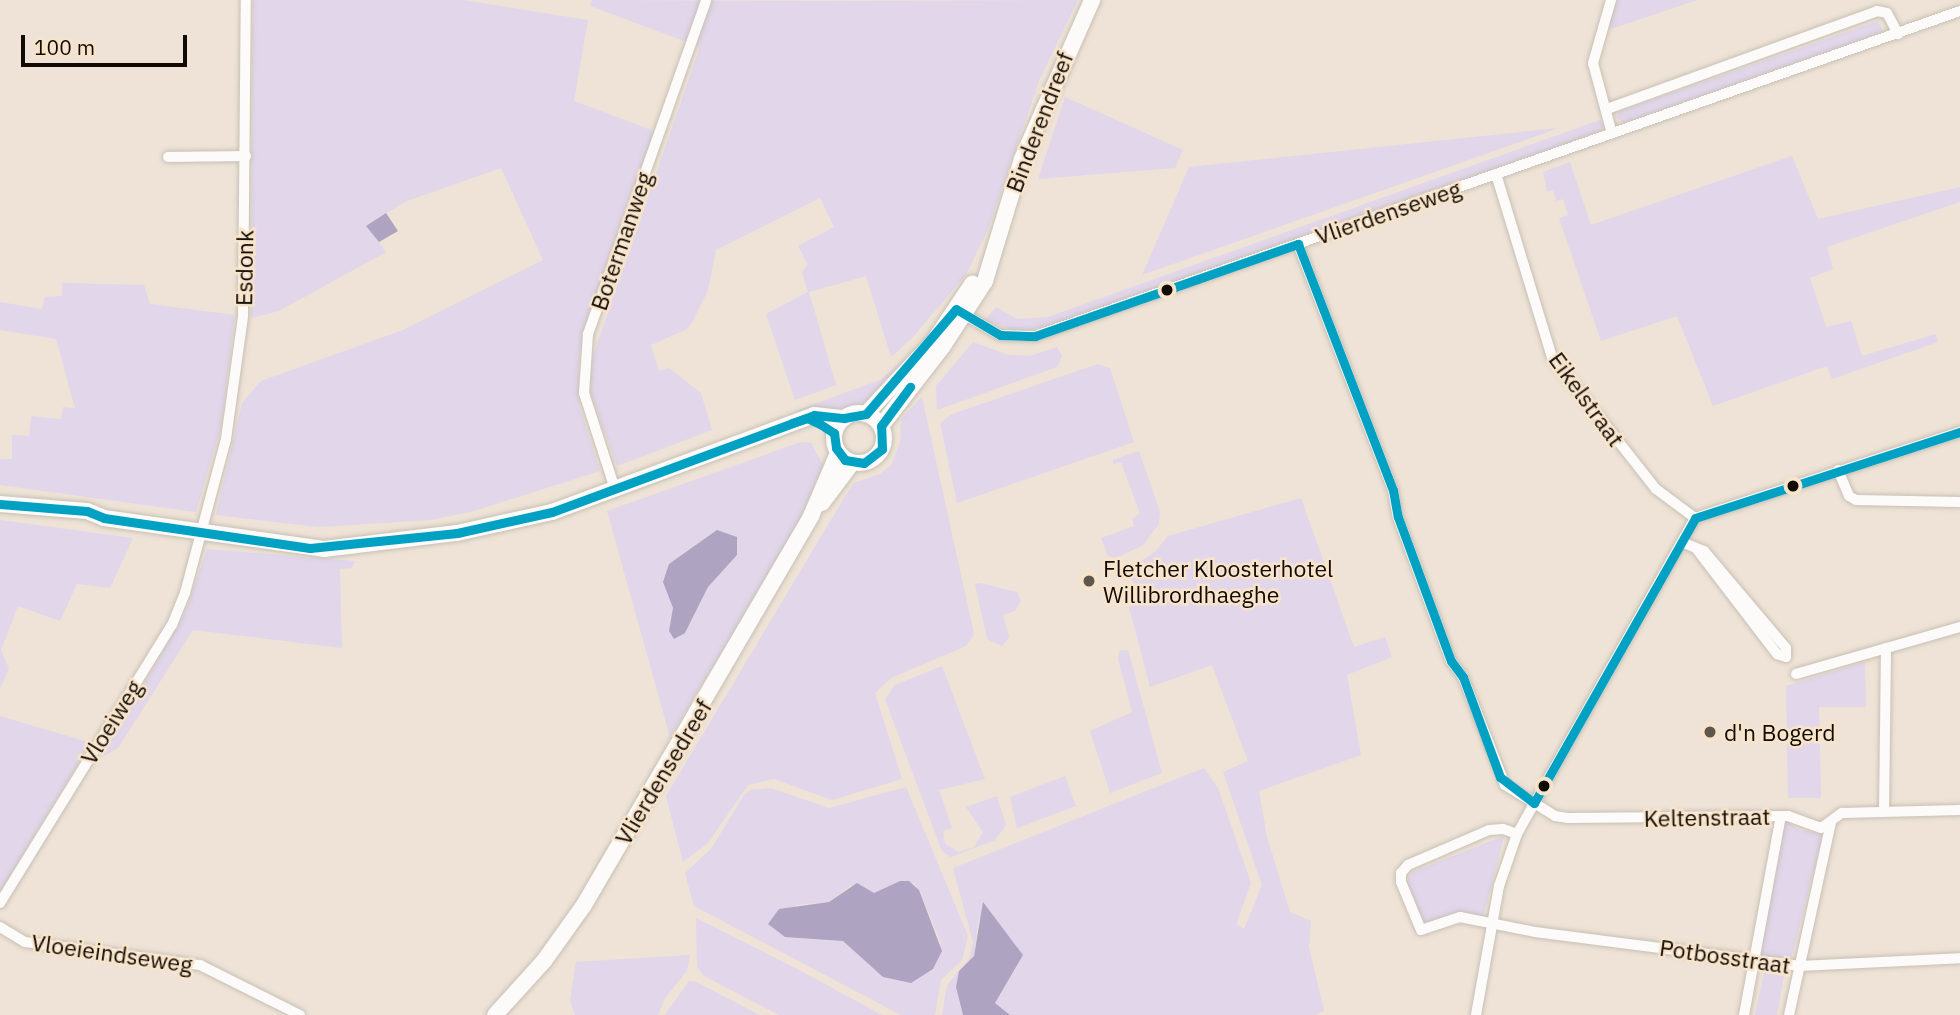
<!DOCTYPE html>
<html>
<head>
<meta charset="utf-8">
<style>
  body { margin:0 }
  #map { position:relative; width:1960px; height:1015px; overflow:hidden; background:#eee3d6; font-family:"IBM Plex Sans",sans-serif }
  div>[style] { position:absolute }
  [style*='--x'] { left:calc(var(--x)*1px); top:calc(var(--y)*1px); width:calc(var(--w)*1px); rotate:calc(var(--a)*1deg) }
  .green>* { inset:0; background:#e1d6ea }
  .water>* { inset:0; background:#aea3c0 }
  .roads { filter:drop-shadow(0 0 2px #c8c0b6) drop-shadow(0 0 2px #c8c0b6) }
  .street>* { height:10px; margin:-5px; padding:0 5px; transform-origin:5px; border-radius:5px; background:#fcfbf9 }
  .secondary>* { height:16px; margin:-8px; padding:0 8px; transform-origin:8px; border-radius:8px; background:#fcfbf9 }
  .secondary>.ring { margin:-8px; padding:0; box-sizing:content-box; background:none; border:16px solid #fcfbf9; border-radius:50% }
  .bus-1>* { height:9px; margin:-4.5px; padding:0 4.5px; transform-origin:4.5px; border-radius:4.5px; background:#01a1c4 }
  .dots>* { width:19px; height:19px; translate:-50% -50%; box-sizing:border-box; border:4px solid #f8e4cb; border-radius:50% }
  span { translate:-50% -50%; white-space:nowrap; text-align:center; line-height:1.15; -webkit-text-stroke:5px #f8e4cb; paint-order:stroke }
  .street-label { font-size:23px; color:#120b04 }
  .poi-label { font-size:23px; color:#120b04 }
  .left { translate:0 -50%; text-align:left }
  .scale { position:absolute; left:21px; top:35px; width:166px; height:32px; box-sizing:border-box; border:4px solid #120b04; border-top:0; padding-left:9px; font-size:21px; line-height:24px; white-space:nowrap; color:#120b04; -webkit-text-stroke:5px #f8e4cb; paint-order:stroke }
</style>
</head>
<body>
<div id="map">
  <div class="green">
    <div style="clip-path:polygon(253px 0,463px 0,588px 20px,574px 101px,654px 131px,579px 354px,579px 405px,600px 471px,474px 511px,431px 520px,318px 527px,216px 515px,242px 403px,261px 381px,403px 330px,543px 260px,501px 168px,407px 201px,386px 213px,367px 226px,386px 252px,279px 311px,251px 318px)"></div>
    <div style="clip-path:polygon(592px 0,838px 1px,1078px 0,1039px 81px,989px 227px,966px 275px,913px 337px,891px 357px,866px 276px,809px 292px,836px 385px,795px 400px,766px 314px,808px 292px,802px 272px,808px 264px,798px 246px,834px 227px,820px 198px,716px 250px,708px 290px,693px 321px,687px 329px,651px 345px,659px 371px,669px 368px,701px 393px,712px 430px,617px 466px,590px 391px,592px 359px,700px 47px,590px 6px)"></div>
    <div style="clip-path:polygon(1617px 0,1697px 0,1611px 29px,1607px 28px)"></div>
    <div style="clip-path:polygon(1878px 21px,1883px 31px,1858px 42px,1625px 124px,1617px 118px,1618px 112px)"></div>
    <div style="clip-path:polygon(1065px 97px,1183px 150px,1175px 168px,1038px 179px)"></div>
    <div style="clip-path:polygon(1600px 120px,1604px 125px,1599px 134px,1054px 325px,1018px 332px,985px 320px,996px 307px,1017px 319px,1048px 317px)"></div>
    <div style="clip-path:polygon(1558px 128px,1551px 131px,1142px 275px,1189px 167px)"></div>
    <div style="clip-path:polygon(1792px 156px,1818px 219px,1960px 187px,1960px 202px,1827px 247px,1833px 269px,1810px 278px,1826px 327px,1851px 321px,1862px 356px,1936px 334px,1938px 342px,1832px 379px,1827px 366px,1713px 406px,1677px 316px,1601px 341px,1559px 218px,1568px 215px,1563px 199px,1556px 201px,1553px 190px,1547px 192px,1543px 172px,1570px 162px,1591px 225px)"></div>
    <div style="clip-path:polygon(62px 283px,144px 285px,150px 304px,235px 315px,221px 427px,196px 512px,0 485px,0 459px,12px 459px,12px 435px,29px 436px,31px 416px,61px 419px,63px 407px,75px 408px,56px 339px,0 330px,0 302px,42px 309px,45px 297px,62px 296px)"></div>
    <div style="clip-path:polygon(973px 342px,1008px 355px,1029px 356px,1057px 347px,1062px 356px,1057px 367px,937px 410px,936px 386px)"></div>
    <div style="clip-path:polygon(906px 358px,885px 390px,861px 408px,793px 412px,880px 380px)"></div>
    <div style="clip-path:polygon(1098px 364px,1110px 368px,1134px 442px,957px 503px,940px 423px,952px 414px)"></div>
    <div style="clip-path:polygon(922px 397px,974px 634px,966px 646px,891px 678px,875px 693px,902px 779px,832px 800px,774px 779px,748px 785px,708px 843px,683px 862px,666px 796px,844px 498px,854px 483px,880px 474px,891px 465px,900px 443px,901px 419px)"></div>
    <div style="clip-path:polygon(evenodd,801px 442px,811px 443px,826px 470px,808px 510px,670px 737px,607px 511px,801px 442px,691px 551px,737px 555px,708px 587px,685px 633px,669px 631px,674px 618px,669px 564px,691px 551px)"></div>
    <div style="clip-path:polygon(1139px 451px,1160px 512px,1159px 524px,1143px 545px,1116px 558px,1108px 556px,1101px 538px,1134px 526px,1132px 518px,1140px 514px,1121px 462px,1113px 464px,1113px 460px)"></div>
    <div style="clip-path:polygon(1301px 498px,1354px 647px,1385px 637px,1392px 657px,1347px 675px,1361px 755px,1259px 791px,1267px 837px,1290px 912px,1311px 921px,1309px 947px,1324px 1011px,1315px 1015px,1010px 1015px,995px 1004px,979px 915px,974px 956px,956px 987px,963px 1015px,942px 1015px,947px 985px,969px 959px,973px 942px,953px 868px,1204px 768px,1218px 788px,1251px 883px,1236px 924px,1244px 929px,1262px 885px,1223px 772px,1248px 761px,1212px 665px,1150px 687px,1129px 607px,1138px 600px,1131px 576px,1135px 565px,1155px 552px,1168px 536px)"></div>
    <div style="clip-path:polygon(0 520px,133px 538px,110px 588px,77px 584px,60px 621px,18px 606px,1px 650px,9px 669px,0 688px)"></div>
    <div style="clip-path:polygon(207px 549px,355px 561px,352px 568px,340px 569px,342px 648px,193px 630px,118px 748px,102px 757px,186px 611px)"></div>
    <div style="clip-path:polygon(981px 583px,1017px 592px,1021px 601px,1015px 611px,1003px 615px,1009px 637px,1002px 646px,987px 639px,975px 584px)"></div>
    <div style="clip-path:polygon(1120px 650px,1128px 650px,1130px 657px,1162px 773px,1110px 793px,1090px 731px,1132px 712px,1118px 659px)"></div>
    <div style="clip-path:polygon(1865px 662px,1866px 707px,1819px 707px,1821px 798px,1788px 798px,1786px 686px)"></div>
    <div style="clip-path:polygon(942px 666px,985px 779px,939px 790px,952px 828px,943px 831px,945px 843px,958px 852px,974px 847px,983px 832px,966px 807px,997px 796px,1006px 825px,995px 840px,951px 857px,942px 851px,885px 699px,895px 685px)"></div>
    <div style="clip-path:polygon(0 716px,91px 743px,0 892px)"></div>
    <div style="clip-path:polygon(1065px 776px,1076px 806px,1017px 828px,1010px 797px)"></div>
    <div style="clip-path:polygon(evenodd,906px 787px,968px 936px,962px 960px,941px 980px,935px 1015px,901px 1015px,694px 906px,685px 873px,711px 849px,744px 795px,751px 790px,771px 788px,829px 808px,906px 787px,900px 881px,914px 883px,919px 890px,941px 943px,883px 977px,843px 941px,800px 938px,795px 905px,829px 902px,850px 886px,874px 893px,900px 881px)"></div>
    <div style="clip-path:polygon(1785px 820px,1800px 830px,1823px 833px,1790px 964px,1759px 956px)"></div>
    <div style="clip-path:polygon(1504px 836px,1484px 915px,1424px 926px,1406px 883px,1412px 872px)"></div>
    <div style="clip-path:polygon(696px 918px,801px 971px,882px 1015px,779px 1015px,704px 976px,697px 967px)"></div>
    <div style="clip-path:polygon(690px 955px,687px 971px,665px 998px,658px 1015px,575px 1015px,570px 1000px,576px 962px)"></div>
    <div style="clip-path:polygon(1764px 973px,1784px 976px,1777px 1015px,1755px 1015px)"></div>
    <div style="clip-path:polygon(689px 981px,696px 982px,760px 1015px,665px 1015px)"></div>
  </div>
  <div class="water">
    <div style="clip-path:polygon(386px 213px,398px 231px,379px 242px,366px 226px)"></div>
    <div style="clip-path:polygon(717px 530px,737px 537px,737px 555px,708px 587px,685px 633px,674px 639px,669px 631px,673px 608px,663px 582px,669px 564px)"></div>
    <div style="clip-path:polygon(900px 881px,909px 881px,919px 890px,942px 951px,933px 969px,911px 983px,883px 977px,843px 941px,785px 937px,768px 924px,779px 909px,829px 902px,857px 883px,874px 893px)"></div>
    <div style="clip-path:polygon(983px 902px,1023px 955px,995px 1003px,1010px 1015px,963px 1015px,956px 987px,959px 971px,974px 956px)"></div>
  </div>
  <div class="roads">
    <div class="street">
      <div style="--x:1611;--y:0;--w:66;--a:105.9"></div>
      <div style="--x:1593;--y:63;--w:73;--a:75"></div>
      <div style="--x:1607;--y:109;--w:287;--a:-19.9"></div>
      <div style="--x:1877;--y:11;--w:10;--a:11"></div>
      <div style="--x:1887;--y:13;--w:24;--a:62"></div>
      <div style="--x:168;--y:157;--w:78;--a:-0.7"></div>
      <div style="--x:1496;--y:174;--w:191;--a:73"></div>
      <div style="--x:1552;--y:357;--w:168;--a:51.8"></div>
      <div style="--x:1656;--y:489;--w:49;--a:36.6"></div>
      <div style="--x:1298;--y:244;--w:264;--a:68.9"></div>
      <div style="--x:1393;--y:490;--w:27;--a:80"></div>
      <div style="--x:1398;--y:517;--w:153;--a:69.8"></div>
      <div style="--x:1451;--y:661;--w:20;--a:53"></div>
      <div style="--x:1463;--y:677;--w:116;--a:68.7"></div>
      <div style="--x:1505;--y:785;--w:59;--a:31.8"></div>
      <div style="--x:1555;--y:816;--w:12;--a:9"></div>
      <div style="--x:1567;--y:818;--w:221;--a:-0.5"></div>
      <div style="--x:1788;--y:816;--w:35;--a:20"></div>
      <div style="--x:1821;--y:828;--w:26;--a:-36"></div>
      <div style="--x:1842;--y:813;--w:118;--a:-1.5"></div>
      <div style="--x:960;--y:312;--w:46;--a:29.9"></div>
      <div style="--x:1000;--y:335;--w:35;--a:2"></div>
      <div style="--x:1035;--y:336;--w:980;--a:-19.36"></div>
      <div style="--x:1838;--y:470;--w:28;--a:67"></div>
      <div style="--x:1849;--y:496;--w:8;--a:30"></div>
      <div style="--x:1856;--y:500;--w:104;--a:1.1"></div>
      <div style="--x:614;--y:486;--w:98;--a:-107.9"></div>
      <div style="--x:584;--y:393;--w:59;--a:-86.1"></div>
      <div style="--x:588;--y:334;--w:354;--a:-70.5"></div>
      <div style="--x:1684;--y:543;--w:22;--a:22"></div>
      <div style="--x:1704;--y:551;--w:127;--a:49.8"></div>
      <div style="--x:1786;--y:648;--w:9;--a:90"></div>
      <div style="--x:1786;--y:657;--w:9;--a:-162"></div>
      <div style="--x:1777;--y:654;--w:133;--a:-127.4"></div>
      <div style="--x:1796;--y:674;--w:171;--a:-16"></div>
      <div style="--x:1884;--y:812;--w:164;--a:-89.3"></div>
      <div style="--x:1517;--y:834;--w:15;--a:-160"></div>
      <div style="--x:1503;--y:829;--w:14;--a:176"></div>
      <div style="--x:1489;--y:830;--w:88;--a:156.6"></div>
      <div style="--x:1408;--y:865;--w:11;--a:131"></div>
      <div style="--x:1401;--y:873;--w:9;--a:90"></div>
      <div style="--x:1401;--y:882;--w:52;--a:67.4"></div>
      <div style="--x:1421;--y:930;--w:41;--a:-18.4"></div>
      <div style="--x:1460;--y:917;--w:76;--a:11.3"></div>
      <div style="--x:1535;--y:932;--w:266;--a:7.3"></div>
      <div style="--x:1799;--y:966;--w:161;--a:-2.8"></div>
      <div style="--x:0;--y:903;--w:327;--a:-58.3"></div>
      <div style="--x:172;--y:625;--w:35;--a:-68"></div>
      <div style="--x:185;--y:593;--w:159;--a:-75.1"></div>
      <div style="--x:226;--y:439;--w:124;--a:-82.1"></div>
      <div style="--x:243;--y:316;--w:316;--a:-89.5"></div>
      <div style="--x:0;--y:927;--w:29;--a:31"></div>
      <div style="--x:25;--y:942;--w:177;--a:7.5"></div>
      <div style="--x:200;--y:965;--w:112;--a:26.6"></div>
      <div style="--x:1476;--y:1015;--w:131;--a:-79.9"></div>
      <div style="--x:1499;--y:886;--w:55;--a:-70.9"></div>
      <div style="--x:1517;--y:834;--w:363;--a:-60.6"></div>
      <div style="--x:1695;--y:518;--w:279;--a:-18"></div>
      <div style="--x:1744;--y:1015;--w:202;--a:-79.5"></div>
      <div style="--x:1789;--y:1015;--w:197;--a:-77.7"></div>
    </div>
    <div class="secondary">
      <div class="ring" style="left:834px;top:413px;width:34px;height:34px"></div>
      <div style="--x:866;--y:414;--w:100;--a:-47"></div>
      <div style="--x:934;--y:341;--w:69;--a:-56.3"></div>
      <div style="--x:881;--y:426;--w:101;--a:-52.2"></div>
      <div style="--x:943;--y:346;--w:77;--a:-57.1"></div>
      <div style="--x:985;--y:281;--w:127;--a:-73.1"></div>
      <div style="--x:1022;--y:159;--w:174;--a:-66.2"></div>
      <div style="--x:822;--y:503;--w:50;--a:-53.1"></div>
      <div style="--x:0;--y:504;--w:87;--a:4.6"></div>
      <div style="--x:87;--y:511;--w:18;--a:22"></div>
      <div style="--x:104;--y:518;--w:222;--a:8"></div>
      <div style="--x:324;--y:549;--w:134;--a:-6.9"></div>
      <div style="--x:457;--y:533;--w:97;--a:-12.5"></div>
      <div style="--x:552;--y:512;--w:279;--a:-20.3"></div>
      <div style="--x:814;--y:415;--w:30;--a:6"></div>
      <div style="--x:495;--y:1015;--w:73;--a:-47.8"></div>
      <div style="--x:544;--y:961;--w:69;--a:-54.5"></div>
      <div style="--x:584;--y:905;--w:450;--a:-59.7"></div>
      <div style="--x:811;--y:516;--w:69;--a:-66.8"></div>
    </div>
  </div>
  <div class="bus-1">
    <div style="--x:1298;--y:244;--w:264;--a:68.9"></div>
    <div style="--x:1393;--y:490;--w:27;--a:80"></div>
    <div style="--x:1398;--y:517;--w:153;--a:69.8"></div>
    <div style="--x:1451;--y:661;--w:20;--a:53"></div>
    <div style="--x:1463;--y:677;--w:107;--a:69.7"></div>
    <div style="--x:1500;--y:777;--w:43;--a:37.4"></div>
    <div style="--x:792;--y:423;--w:16;--a:-18"></div>
    <div style="--x:807;--y:418;--w:14;--a:25"></div>
    <div style="--x:820;--y:424;--w:17;--a:33"></div>
    <div style="--x:834;--y:433;--w:15;--a:82"></div>
    <div style="--x:836;--y:448;--w:15;--a:53"></div>
    <div style="--x:845;--y:460;--w:19;--a:9"></div>
    <div style="--x:864;--y:463;--w:23;--a:-38"></div>
    <div style="--x:882;--y:449;--w:23;--a:-92"></div>
    <div style="--x:881;--y:426;--w:49;--a:-53.4"></div>
    <div style="--x:0;--y:504;--w:87;--a:4.6"></div>
    <div style="--x:87;--y:511;--w:18;--a:22"></div>
    <div style="--x:104;--y:518;--w:208;--a:8.3"></div>
    <div style="--x:310;--y:548;--w:148;--a:-5.8"></div>
    <div style="--x:457;--y:533;--w:97;--a:-12.5"></div>
    <div style="--x:552;--y:512;--w:279;--a:-20.3"></div>
    <div style="--x:814;--y:415;--w:30;--a:6"></div>
    <div style="--x:844;--y:418;--w:22;--a:-10"></div>
    <div style="--x:866;--y:414;--w:138;--a:-49.4"></div>
    <div style="--x:956;--y:309;--w:51;--a:30.6"></div>
    <div style="--x:1000;--y:335;--w:35;--a:2"></div>
    <div style="--x:1035;--y:336;--w:279;--a:-19.3"></div>
    <div style="--x:1534;--y:803;--w:327;--a:-60.5"></div>
    <div style="--x:1695;--y:518;--w:279;--a:-18"></div>
  </div>
  <div class="dots">
    <div style="left:1167px;top:290px;background:#120b04"></div>
    <div style="left:1793px;top:486px;background:#120b04"></div>
    <div style="left:1089px;top:581px;background:#5f574e"></div>
    <div style="left:1710px;top:732px;background:#5f574e"></div>
    <div style="left:1544px;top:786px;background:#120b04"></div>
  </div>
  <div class="street-label">
    <span style="left:1039px;top:122px;rotate:-69deg">Binderendreef</span>
    <span style="left:1388px;top:212px;rotate:-19deg">Vlierdenseweg</span>
    <span style="left:621px;top:241px;rotate:-71deg">Botermanweg</span>
    <span style="left:244px;top:268px;rotate:-89deg">Esdonk</span>
    <span style="left:1587px;top:399px;rotate:54deg">Eikelstraat</span>
    <span style="left:111px;top:722px;rotate:-58deg">Vloeiweg</span>
    <span style="left:663px;top:772px;rotate:-59deg">Vlierdensedreef</span>
    <span style="left:1707px;top:817px;rotate:-1deg">Keltenstraat</span>
    <span style="left:112px;top:953px;rotate:8deg">Vloeieindseweg</span>
    <span style="left:1725px;top:956px;rotate:8deg">Potbosstraat</span>
  </div>
  <div class="poi-label">
    <span class="left" style="left:1103px;top:581px">Fletcher Kloosterhotel<br>Willibrordhaeghe</span>
    <span class="left" style="left:1724px;top:732px">d'n Bogerd</span>
  </div>
  <div class="scale">100 m</div>
</div>
</body>
</html>
